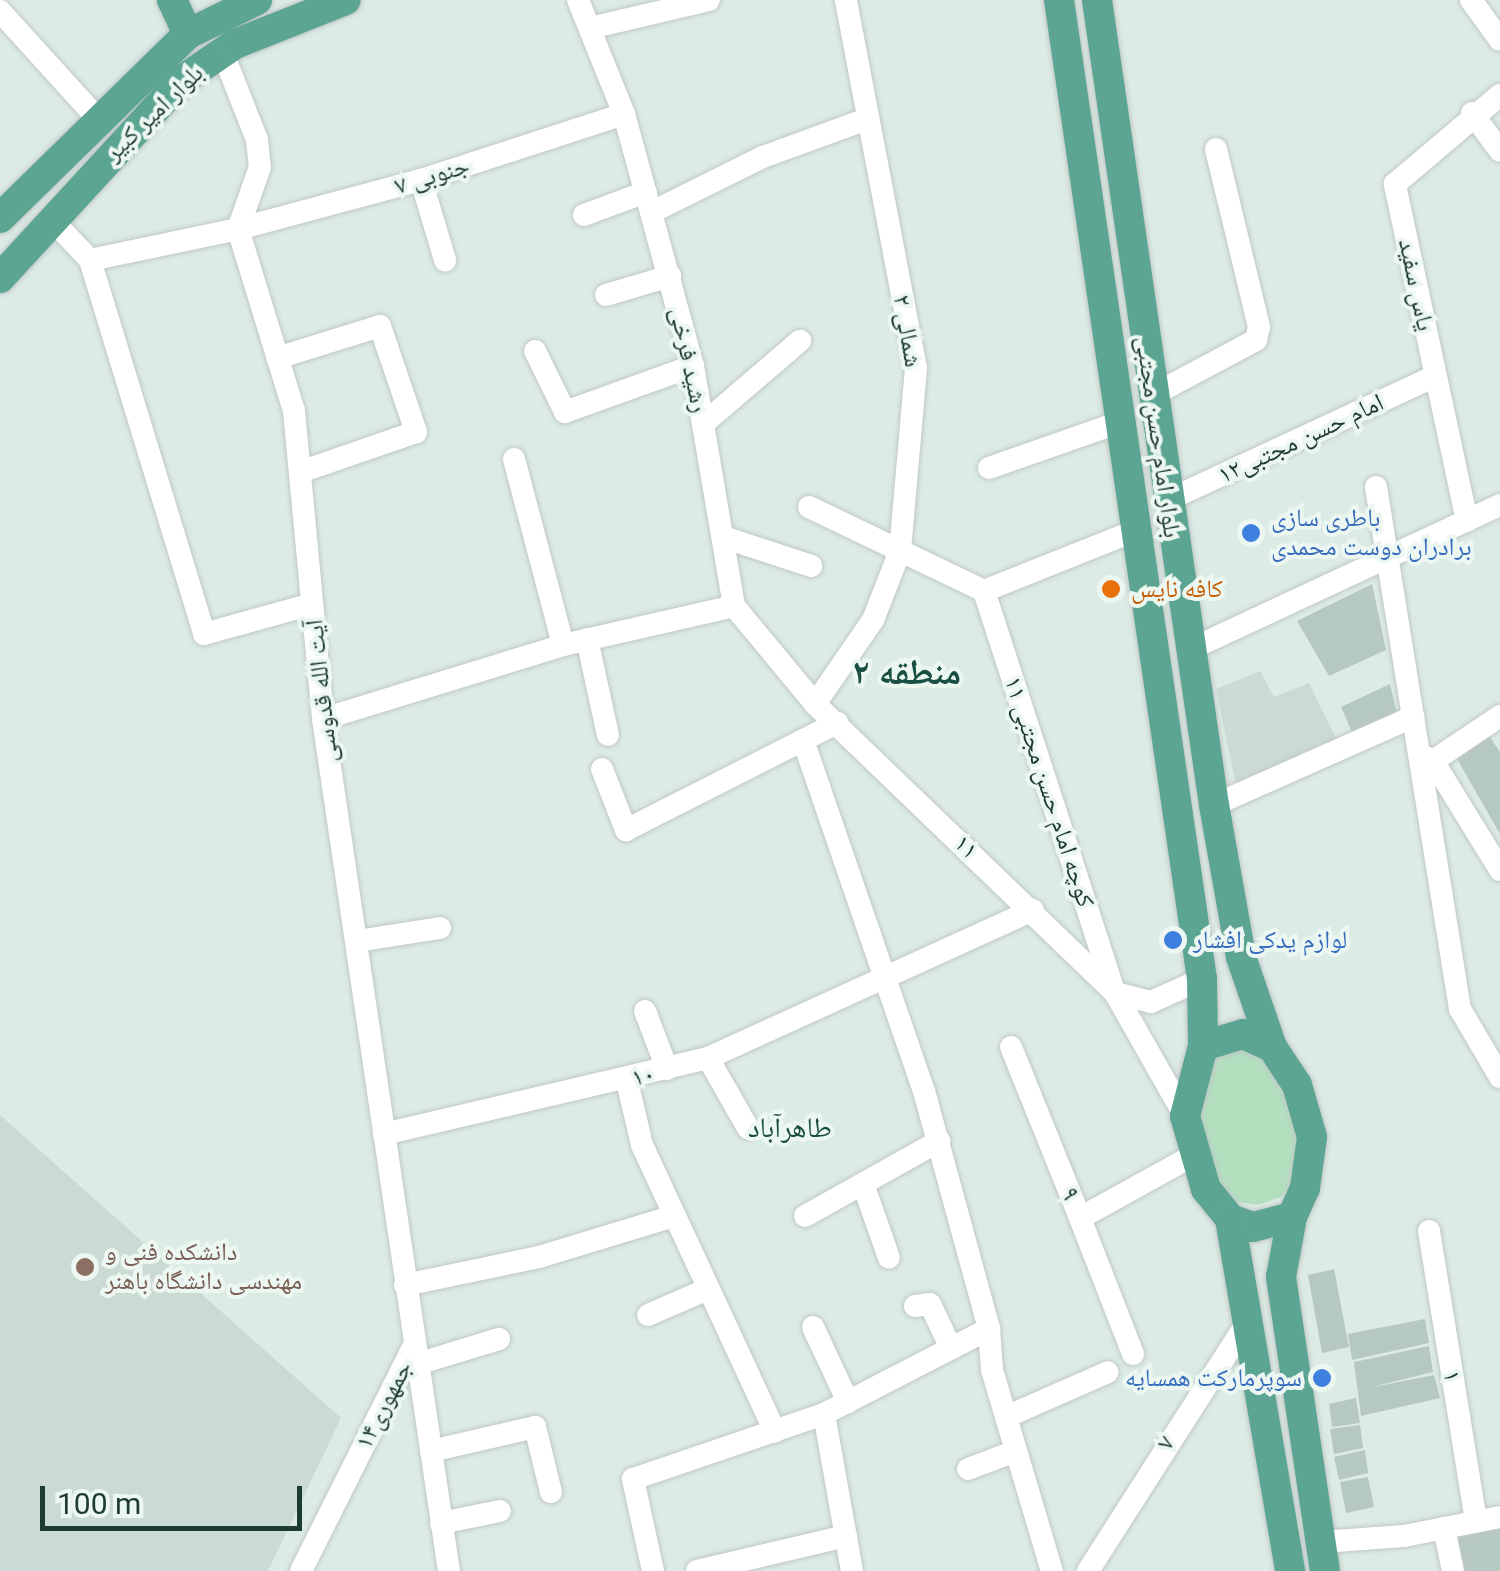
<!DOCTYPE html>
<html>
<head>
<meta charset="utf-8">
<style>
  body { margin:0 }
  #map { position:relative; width:1500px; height:1571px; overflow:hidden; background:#ddebe5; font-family:Roboto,"Noto Naskh Arabic",sans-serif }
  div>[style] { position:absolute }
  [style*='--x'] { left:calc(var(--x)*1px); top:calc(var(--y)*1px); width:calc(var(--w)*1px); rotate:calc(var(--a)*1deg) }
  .built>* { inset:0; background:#cbdbd4 }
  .green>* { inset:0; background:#b3dfbf }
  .building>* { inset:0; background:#b5c8c1 }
  .roads { filter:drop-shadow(0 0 2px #c0c8c6) drop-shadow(0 0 2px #c0c8c6) }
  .minor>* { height:22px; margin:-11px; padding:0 11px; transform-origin:11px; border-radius:11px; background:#fff }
  .major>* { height:30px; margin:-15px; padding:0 15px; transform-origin:15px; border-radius:15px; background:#5da593 }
  .dots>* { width:28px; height:28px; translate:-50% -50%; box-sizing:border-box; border:5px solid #edf7f2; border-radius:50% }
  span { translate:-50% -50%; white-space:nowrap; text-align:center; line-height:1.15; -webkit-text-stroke:8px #edf7f2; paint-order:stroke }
  .street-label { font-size:25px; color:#1d3b34 }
  .shop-label { font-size:25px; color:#366cbe }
  .left { translate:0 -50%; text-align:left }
  .right { translate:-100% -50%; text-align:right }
  .food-label { font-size:25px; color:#c56008 }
  .education-label { font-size:25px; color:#785e54 }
  .neighbourhood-label { font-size:28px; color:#184f42 }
  .district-label { font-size:35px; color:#184f42; font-weight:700 }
  .scale { position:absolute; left:40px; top:1486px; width:262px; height:45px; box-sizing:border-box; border:5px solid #1d3b34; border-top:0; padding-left:12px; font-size:30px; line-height:35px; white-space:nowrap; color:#1d3b34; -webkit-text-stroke:8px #edf7f2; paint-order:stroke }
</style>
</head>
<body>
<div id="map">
  <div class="built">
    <div style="clip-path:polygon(1260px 671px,1274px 697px,1309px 683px,1337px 740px,1236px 786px,1216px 689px)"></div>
    <div style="clip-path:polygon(0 1115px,341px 1418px,268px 1571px,0 1571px)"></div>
  </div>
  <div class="green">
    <div style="clip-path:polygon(1242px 1049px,1263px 1058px,1284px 1090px,1298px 1138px,1292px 1184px,1281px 1197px,1258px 1205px,1236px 1202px,1219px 1183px,1199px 1115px,1213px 1057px)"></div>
  </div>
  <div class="building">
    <div style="clip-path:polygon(1372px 584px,1386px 650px,1329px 676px,1297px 621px)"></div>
    <div style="clip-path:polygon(1390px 684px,1397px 713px,1352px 732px,1341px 707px)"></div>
    <div style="clip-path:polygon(1489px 736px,1500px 752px,1500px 834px,1456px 757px)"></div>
    <div style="clip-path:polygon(1334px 1269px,1349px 1347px,1322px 1353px,1308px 1275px)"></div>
    <div style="clip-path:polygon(1425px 1319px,1429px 1343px,1352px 1360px,1348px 1334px)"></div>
    <div style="clip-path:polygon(1429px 1346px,1433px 1372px,1368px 1388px,1434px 1375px,1440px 1398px,1361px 1416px,1354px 1362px)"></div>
    <div style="clip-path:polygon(1356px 1398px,1360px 1423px,1332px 1427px,1329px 1404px)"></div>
    <div style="clip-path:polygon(1360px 1425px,1363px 1448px,1334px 1454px,1330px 1429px)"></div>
    <div style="clip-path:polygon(1365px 1450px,1368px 1473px,1339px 1480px,1334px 1457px)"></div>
    <div style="clip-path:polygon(1368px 1477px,1374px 1507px,1346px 1513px,1340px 1482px)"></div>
    <div style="clip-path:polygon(1500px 1525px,1500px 1571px,1462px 1571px,1455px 1534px)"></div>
  </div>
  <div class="roads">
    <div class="minor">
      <div style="--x:578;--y:0;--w:123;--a:68"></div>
      <div style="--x:624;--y:114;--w:261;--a:74.7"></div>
      <div style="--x:693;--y:366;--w:243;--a:80.3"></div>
      <div style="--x:734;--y:606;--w:127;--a:50.4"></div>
      <div style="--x:815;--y:704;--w:417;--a:43.9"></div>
      <div style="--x:1115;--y:993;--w:142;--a:60.4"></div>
      <div style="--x:1471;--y:0;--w:49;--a:54.1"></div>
      <div style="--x:0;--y:11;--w:146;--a:47.8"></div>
      <div style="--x:590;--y:28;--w:122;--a:-13.2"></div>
      <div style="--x:222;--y:51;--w:96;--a:68.5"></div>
      <div style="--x:257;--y:140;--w:27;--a:84"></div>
      <div style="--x:260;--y:167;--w:66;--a:109.5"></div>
      <div style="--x:238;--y:229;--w:190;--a:72.9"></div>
      <div style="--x:294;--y:411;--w:309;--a:84.6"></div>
      <div style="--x:323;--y:719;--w:861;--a:81.59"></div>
      <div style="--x:1472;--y:113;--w:47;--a:53.6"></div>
      <div style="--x:421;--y:180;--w:84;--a:73.3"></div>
      <div style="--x:652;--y:212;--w:124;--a:-26.4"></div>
      <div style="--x:763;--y:157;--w:111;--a:-20.1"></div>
      <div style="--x:584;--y:215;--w:66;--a:-20.4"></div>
      <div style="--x:51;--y:219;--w:57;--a:46.4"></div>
      <div style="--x:90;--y:260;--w:391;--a:73"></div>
      <div style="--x:204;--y:634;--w:112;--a:-15.5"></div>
      <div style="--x:90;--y:260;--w:151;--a:-11.8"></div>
      <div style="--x:238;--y:229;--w:189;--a:-15"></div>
      <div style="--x:421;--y:180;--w:213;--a:-18"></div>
      <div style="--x:606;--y:295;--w:67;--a:-16.5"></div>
      <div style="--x:535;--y:351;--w:68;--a:63.8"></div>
      <div style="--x:565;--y:412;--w:136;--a:-19.8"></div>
      <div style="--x:277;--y:358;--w:108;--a:-17.3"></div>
      <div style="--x:380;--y:326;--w:112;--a:71.2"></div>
      <div style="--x:416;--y:432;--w:123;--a:161"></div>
      <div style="--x:1151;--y:396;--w:119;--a:-28.1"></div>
      <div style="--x:1256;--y:340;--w:13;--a:-77"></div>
      <div style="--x:1259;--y:327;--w:183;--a:-103.6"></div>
      <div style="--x:703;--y:424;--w:128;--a:-40.6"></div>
      <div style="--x:514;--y:459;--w:192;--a:75.2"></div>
      <div style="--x:989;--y:468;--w:139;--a:-19.3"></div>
      <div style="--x:1376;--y:487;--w:529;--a:80.86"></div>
      <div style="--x:1460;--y:1009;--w:79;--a:59.5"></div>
      <div style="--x:1166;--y:501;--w:297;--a:-24.9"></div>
      <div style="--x:809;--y:507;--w:194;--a:25.6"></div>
      <div style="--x:1467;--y:521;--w:345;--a:-102.1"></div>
      <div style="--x:1395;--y:184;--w:138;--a:-40.3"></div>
      <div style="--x:723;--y:537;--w:93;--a:18.2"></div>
      <div style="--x:984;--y:591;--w:416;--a:72"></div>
      <div style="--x:984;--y:591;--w:162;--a:-21.8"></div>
      <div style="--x:587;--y:639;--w:98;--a:77.7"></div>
      <div style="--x:1189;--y:650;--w:343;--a:-25"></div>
      <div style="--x:815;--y:704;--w:102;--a:-55.4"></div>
      <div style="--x:873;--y:620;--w:74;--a:-68.6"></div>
      <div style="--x:900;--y:551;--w:184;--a:-85"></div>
      <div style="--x:916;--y:368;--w:375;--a:-100.8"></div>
      <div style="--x:323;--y:719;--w:251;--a:-17.1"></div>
      <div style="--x:563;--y:645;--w:175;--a:-12.8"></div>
      <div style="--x:803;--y:740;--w:371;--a:71"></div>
      <div style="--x:924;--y:1091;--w:247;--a:74.7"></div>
      <div style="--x:989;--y:1329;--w:41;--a:85.8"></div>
      <div style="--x:992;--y:1370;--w:210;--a:73.4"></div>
      <div style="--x:1420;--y:754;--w:15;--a:28"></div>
      <div style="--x:1433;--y:761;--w:128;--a:58.4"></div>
      <div style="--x:1433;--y:761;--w:81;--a:-33.9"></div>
      <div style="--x:602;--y:769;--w:66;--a:68.5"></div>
      <div style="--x:626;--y:830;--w:237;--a:-26.9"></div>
      <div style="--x:1214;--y:805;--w:218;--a:-23.9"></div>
      <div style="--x:357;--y:941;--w:84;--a:-8.9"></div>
      <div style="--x:1115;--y:993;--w:37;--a:14"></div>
      <div style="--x:1151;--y:1002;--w:56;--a:-24.3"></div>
      <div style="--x:645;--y:1011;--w:62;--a:69.2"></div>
      <div style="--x:1011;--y:1047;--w:184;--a:68"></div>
      <div style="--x:1080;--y:1218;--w:132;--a:-28.9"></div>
      <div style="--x:708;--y:1058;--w:81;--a:60.3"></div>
      <div style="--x:627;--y:1081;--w:66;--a:76.8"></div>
      <div style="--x:642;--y:1145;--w:316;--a:65.1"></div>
      <div style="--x:384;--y:1134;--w:333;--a:-13.2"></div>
      <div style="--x:708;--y:1058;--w:357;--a:-24.5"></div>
      <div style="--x:863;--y:1184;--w:78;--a:70.6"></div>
      <div style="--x:805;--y:1216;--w:154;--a:-29.2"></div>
      <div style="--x:1080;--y:1218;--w:146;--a:68.7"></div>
      <div style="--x:1429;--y:1231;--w:294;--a:80.8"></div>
      <div style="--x:405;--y:1285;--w:137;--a:-11.8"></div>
      <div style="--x:539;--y:1257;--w:141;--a:-16.9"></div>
      <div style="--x:915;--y:1306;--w:15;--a:-8"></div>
      <div style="--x:930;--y:1304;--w:49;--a:64.5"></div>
      <div style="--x:648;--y:1315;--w:65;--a:-23.4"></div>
      <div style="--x:813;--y:1327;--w:83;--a:65"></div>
      <div style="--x:417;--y:1364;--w:86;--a:-17"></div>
      <div style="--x:824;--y:1414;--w:159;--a:79.9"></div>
      <div style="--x:1006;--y:1417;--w:111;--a:-23.8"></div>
      <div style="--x:431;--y:1451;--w:107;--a:-13"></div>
      <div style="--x:535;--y:1427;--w:67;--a:76.2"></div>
      <div style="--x:968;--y:1469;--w:51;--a:-20.6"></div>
      <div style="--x:441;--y:1523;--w:60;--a:-11.5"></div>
      <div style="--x:1444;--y:1528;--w:44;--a:78.2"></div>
      <div style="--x:1321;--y:1542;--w:83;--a:-4.1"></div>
      <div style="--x:1404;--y:1536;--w:98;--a:-11.2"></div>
      <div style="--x:301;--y:1571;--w:253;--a:-63.4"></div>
      <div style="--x:653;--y:1571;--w:94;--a:-102.3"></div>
      <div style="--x:633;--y:1479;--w:202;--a:-18.8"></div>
      <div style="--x:824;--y:1414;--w:186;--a:-27.3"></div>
      <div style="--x:697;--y:1571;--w:153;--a:-13.2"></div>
      <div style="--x:1088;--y:1571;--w:299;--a:-57.4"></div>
    </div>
    <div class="major">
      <div style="--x:172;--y:0;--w:38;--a:65"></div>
      <div style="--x:1059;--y:0;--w:989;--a:81.69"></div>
      <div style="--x:1202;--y:979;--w:67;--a:89.1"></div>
      <div style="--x:1097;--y:0;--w:813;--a:81.73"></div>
      <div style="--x:1214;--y:805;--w:154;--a:79.9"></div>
      <div style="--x:1241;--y:957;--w:95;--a:71"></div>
      <div style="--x:0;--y:218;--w:263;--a:-44.4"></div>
      <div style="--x:188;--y:34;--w:77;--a:-26.2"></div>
      <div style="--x:0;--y:278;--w:269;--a:-47.4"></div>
      <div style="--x:182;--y:80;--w:64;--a:-34.2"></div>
      <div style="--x:235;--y:44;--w:119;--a:-21.6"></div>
      <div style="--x:1292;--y:1217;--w:61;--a:100.4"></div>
      <div style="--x:1281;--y:1277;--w:297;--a:81.5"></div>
      <div style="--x:1230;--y:1219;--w:24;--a:19"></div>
      <div style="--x:1253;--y:1227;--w:40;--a:-14.4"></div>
      <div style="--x:1292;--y:1217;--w:32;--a:-66"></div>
      <div style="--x:1305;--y:1188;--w:51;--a:-82.2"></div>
      <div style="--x:1312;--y:1137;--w:54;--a:-106.1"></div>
      <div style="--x:1297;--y:1085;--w:45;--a:-123.3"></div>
      <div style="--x:1272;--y:1047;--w:32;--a:-156"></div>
      <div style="--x:1243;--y:1034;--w:42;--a:163.3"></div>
      <div style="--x:1203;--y:1046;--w:72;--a:104.4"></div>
      <div style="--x:1185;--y:1116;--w:76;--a:74"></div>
      <div style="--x:1206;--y:1189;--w:38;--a:51"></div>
      <div style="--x:1230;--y:1219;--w:357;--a:80.3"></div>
    </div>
  </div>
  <div class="dots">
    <div style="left:1251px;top:533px;background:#3f7fe0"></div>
    <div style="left:1111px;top:589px;background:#e8710a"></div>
    <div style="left:1173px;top:940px;background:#3f7fe0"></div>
    <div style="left:85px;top:1267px;background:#8d6e63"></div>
    <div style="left:1322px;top:1378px;background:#3f7fe0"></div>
  </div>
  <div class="street-label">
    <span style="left:154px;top:113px;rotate:-44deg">بلوار امیر کبیر</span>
    <span style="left:432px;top:176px;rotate:-17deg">۷ جنوبی</span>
    <span style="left:1416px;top:285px;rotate:78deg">یاس سفید</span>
    <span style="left:907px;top:331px;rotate:80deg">۲ شمالی</span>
    <span style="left:689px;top:360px;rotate:78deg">رشید فرخی</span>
    <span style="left:1158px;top:437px;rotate:82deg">بلوار امام حسن مجتبی</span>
    <span style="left:1301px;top:439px;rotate:-25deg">امام حسن مجتبی۱۲</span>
    <span style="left:322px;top:691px;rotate:-96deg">آیت الله قدوسی</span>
    <span style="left:1049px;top:792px;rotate:72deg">کوچه امام حسن مجتبی ۱۱</span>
    <span style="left:966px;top:847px;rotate:44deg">۱۱</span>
    <span style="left:643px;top:1076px;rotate:-15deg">۱۰</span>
    <span style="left:1070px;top:1194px;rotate:68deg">۹</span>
    <span style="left:1452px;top:1376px;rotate:81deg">۱</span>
    <span style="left:384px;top:1405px;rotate:-63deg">جمهوری۱۴</span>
    <span style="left:1166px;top:1443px;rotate:-57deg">۷</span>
  </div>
  <div class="shop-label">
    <span class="left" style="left:1271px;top:533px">باطری سازی<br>برادران دوست محمدی</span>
    <span class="left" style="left:1193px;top:940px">لوازم یدکی افشار</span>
    <span class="right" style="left:1302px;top:1378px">سوپرمارکت همسایه</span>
  </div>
  <div class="food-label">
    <span class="left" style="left:1131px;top:589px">کافه نایس</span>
  </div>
  <div class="education-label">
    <span class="left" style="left:105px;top:1267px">دانشکده فنی و<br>مهندسی دانشگاه باهنر</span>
  </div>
  <div class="neighbourhood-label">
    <span style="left:790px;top:1128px">طاهرآباد</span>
  </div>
  <div class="district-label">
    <span style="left:907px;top:673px">منطقه ۲</span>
  </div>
  <div class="scale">100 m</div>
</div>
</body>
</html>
